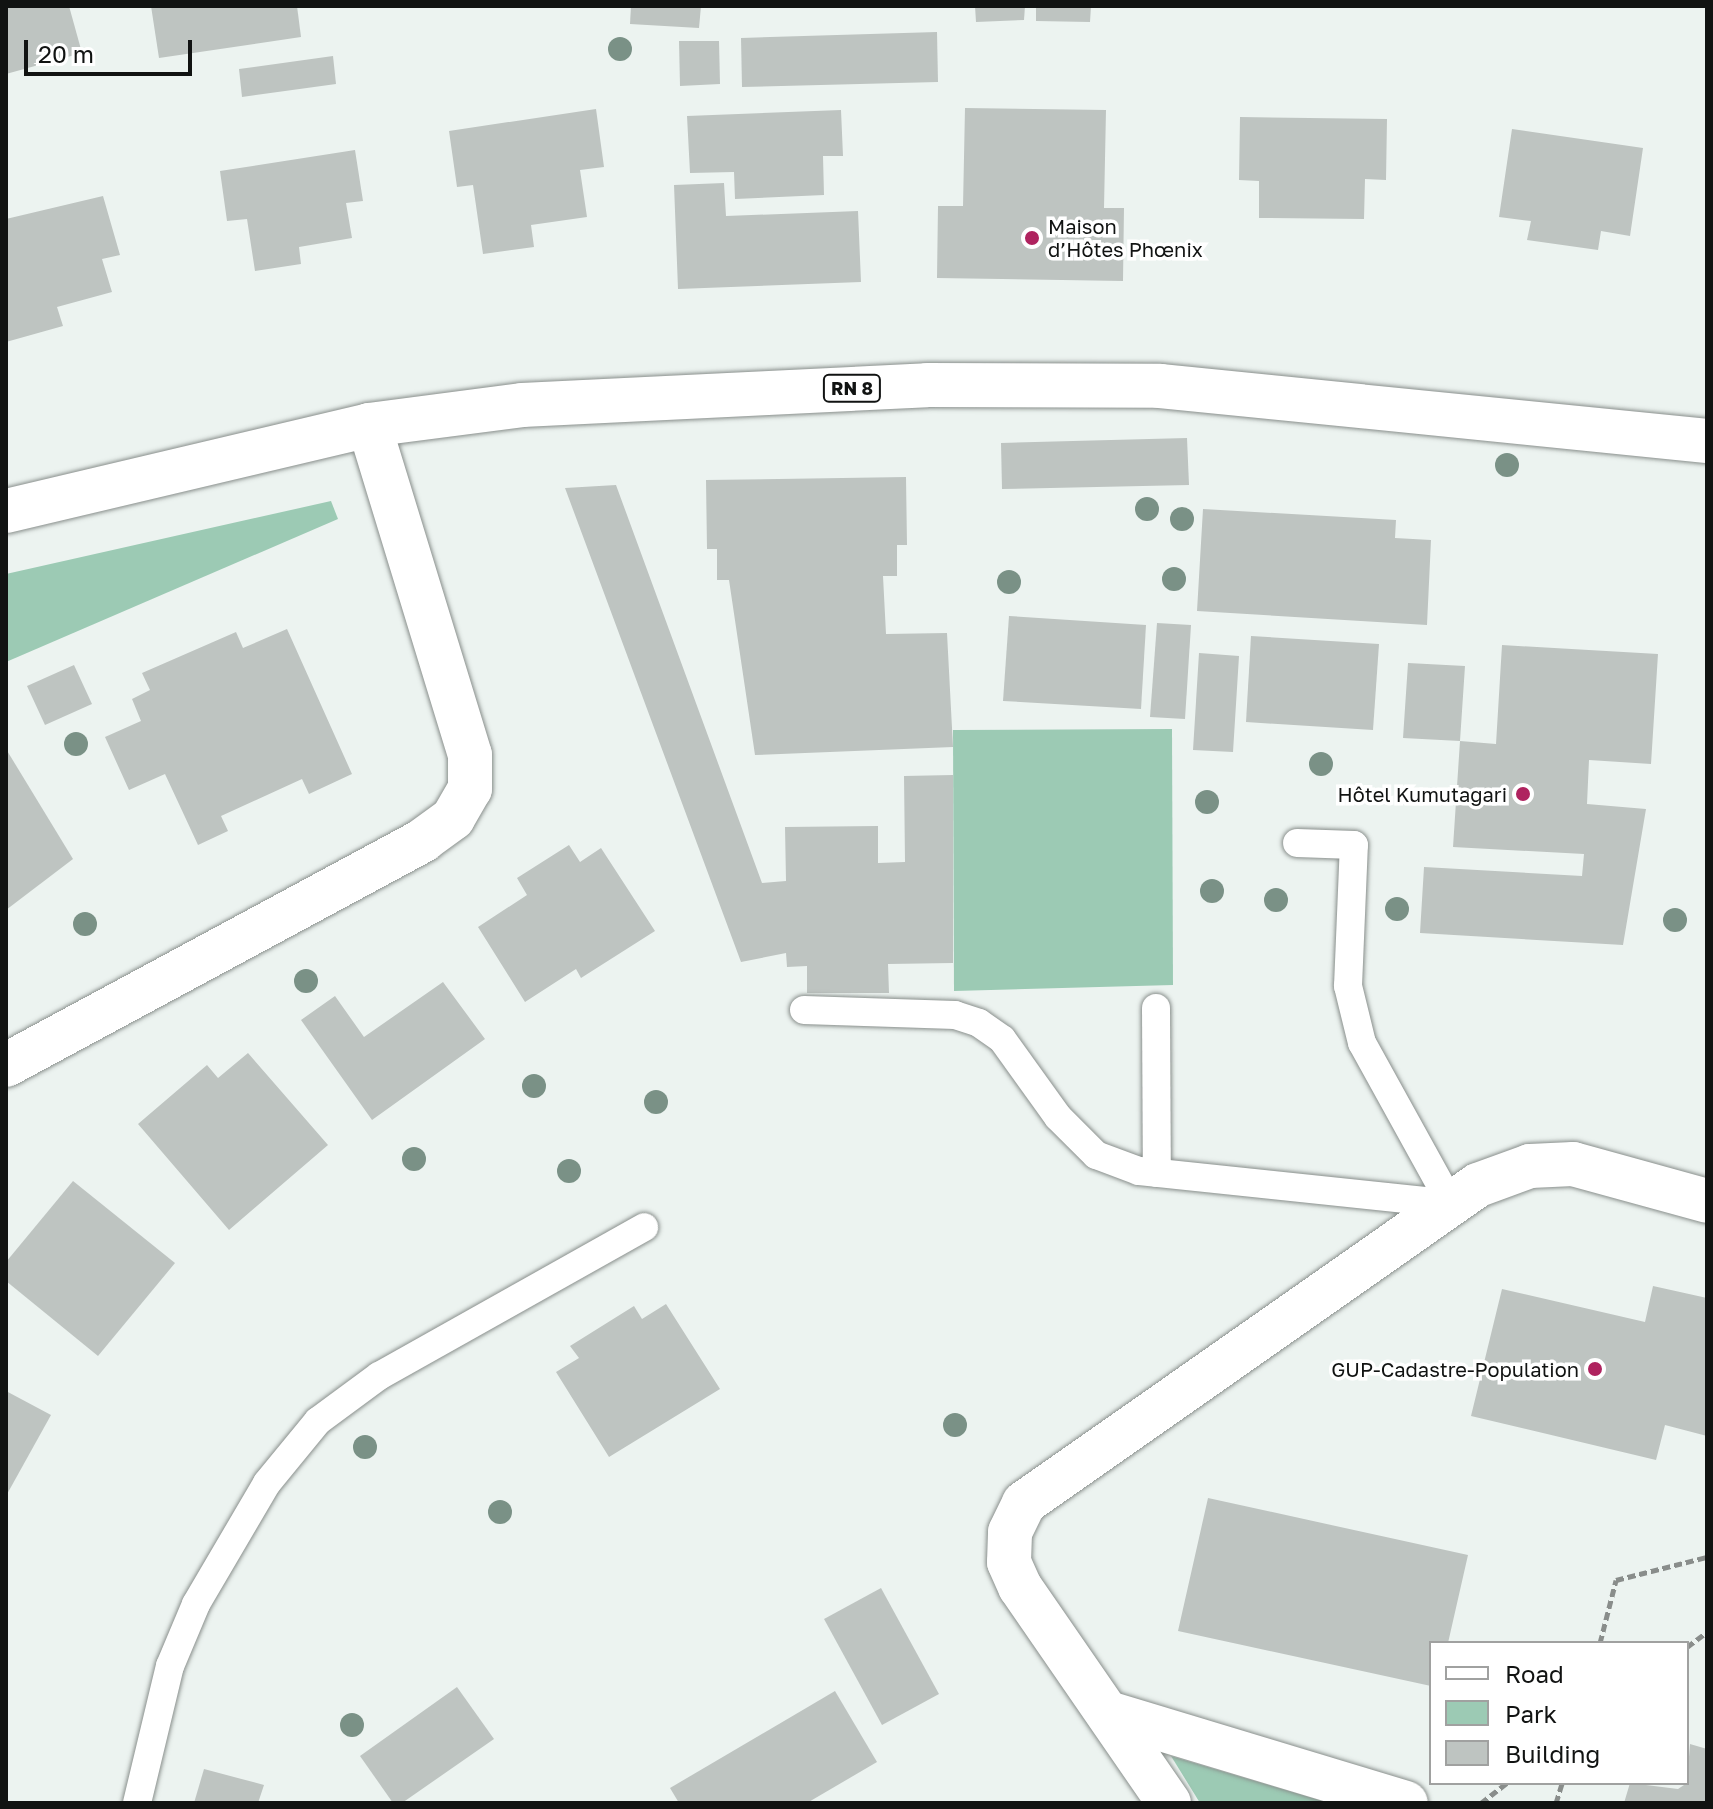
<!DOCTYPE html>
<html>
<head>
<meta charset="utf-8">
<style>
  body { margin:0 }
  #map { position:relative; width:1713px; height:1809px; overflow:hidden; background:#ecf3f0; font-family:"Golos Text",sans-serif }
  div>[style] { position:absolute }
  [style*='--x'] { left:calc(var(--x)*1px); top:calc(var(--y)*1px); width:calc(var(--w)*1px); rotate:calc(var(--a)*1deg) }
  .green>* { inset:0; background:#9ccab4 }
  .building>* { inset:0; background:#bec4c1 }
  .path>* { height:5px; margin-top:-2.5px; transform-origin:0; background:repeating-linear-gradient(90deg,#898d8b 0 8px,transparent 0 12px) }
  .roads { filter:drop-shadow(0 0 2px #898f8c) drop-shadow(0 0 2px #898f8c) }
  .service>* { height:28px; margin:-14px; padding:0 14px; transform-origin:14px; border-radius:14px; background:#fff }
  .minor>* { height:44px; margin:-22px; padding:0 22px; transform-origin:22px; border-radius:22px; background:#fff }
  .primary>* { height:44px; margin:-22px; padding:0 22px; transform-origin:22px; border-radius:22px; background:#fff }
  .trees>* { width:24px; height:24px; margin:-12px; border-radius:50%; background:#7a9186 }
  .dots>* { width:22px; height:22px; translate:-50% -50%; box-sizing:border-box; border:4px solid #fff; border-radius:50% }
  span { translate:-50% -50%; white-space:nowrap; text-align:center; line-height:1.15; -webkit-text-stroke:7px #fff; paint-order:stroke }
  .shield-label span { padding:2px 6px; background:#fff; border:2px solid; border-radius:6px; -webkit-text-stroke-width:0 }
  .shield-label { font-size:18px; color:#111312; font-weight:700 }
  .poi-label { font-size:20px; color:#111312 }
  .left { translate:0 -50%; text-align:left }
  .right { translate:-100% -50%; text-align:right }
  .frame { position:absolute; inset:0; border:8px solid #111312; pointer-events:none }
  .legend { position:absolute; left:1429px; top:1641px; width:260px; height:144px; box-sizing:border-box; background:#fff; border:2px solid #a0a1a0; margin:0; padding:10px 14px; list-style:none; font-size:24px; color:#111312 }
  .legend li { display:flex; align-items:center; gap:16px; height:40px }
  .legend b { width:40px; border:2px solid #a0a1a0 }
  .scale { position:absolute; left:24px; top:40px; width:168px; height:36px; box-sizing:border-box; border:4px solid #111312; border-top:0; padding-left:10px; font-size:24px; line-height:28px; white-space:nowrap; color:#111312; -webkit-text-stroke:6px #fff; paint-order:stroke }
</style>
</head>
<body>
<div id="map">
  <div class="green">
    <div style="clip-path:polygon(331px 501px,338px 519px,6px 662px,6px 574px)"></div>
    <div style="clip-path:polygon(1172px 729px,1173px 985px,954px 991px,953px 730px)"></div>
    <div style="clip-path:polygon(1171px 1756px,1174px 1757px,1329px 1803px,1200px 1803px)"></div>
  </div>
  <div class="building">
    <div style="clip-path:polygon(6px 6px,69px 6px,82px 53px,6px 74px)"></div>
    <div style="clip-path:polygon(151px 6px,297px 6px,301px 37px,159px 58px)"></div>
    <div style="clip-path:polygon(631px 6px,701px 6px,699px 28px,630px 24px)"></div>
    <div style="clip-path:polygon(975px 6px,1025px 6px,1024px 20px,976px 22px)"></div>
    <div style="clip-path:polygon(1036px 6px,1091px 6px,1090px 22px,1036px 21px)"></div>
    <div style="clip-path:polygon(937px 32px,938px 82px,742px 87px,741px 38px)"></div>
    <div style="clip-path:polygon(679px 41px,719px 41px,720px 84px,680px 86px)"></div>
    <div style="clip-path:polygon(333px 56px,336px 84px,242px 97px,239px 69px)"></div>
    <div style="clip-path:polygon(965px 108px,1106px 110px,1104px 208px,1124px 208px,1123px 281px,937px 278px,938px 206px,963px 206px)"></div>
    <div style="clip-path:polygon(596px 109px,604px 167px,580px 170px,587px 217px,531px 225px,534px 247px,483px 254px,473px 185px,457px 187px,449px 131px)"></div>
    <div style="clip-path:polygon(841px 110px,843px 156px,823px 156px,824px 195px,735px 199px,734px 172px,690px 173px,687px 116px)"></div>
    <div style="clip-path:polygon(1240px 117px,1387px 119px,1386px 180px,1365px 179px,1364px 219px,1259px 218px,1259px 181px,1239px 180px)"></div>
    <div style="clip-path:polygon(1512px 129px,1643px 148px,1630px 236px,1601px 231px,1598px 250px,1527px 240px,1531px 221px,1499px 217px)"></div>
    <div style="clip-path:polygon(355px 150px,363px 201px,346px 203px,352px 238px,299px 247px,301px 264px,255px 271px,247px 219px,227px 221px,220px 171px)"></div>
    <div style="clip-path:polygon(724px 183px,726px 216px,858px 211px,861px 282px,678px 289px,674px 185px)"></div>
    <div style="clip-path:polygon(103px 196px,120px 255px,102px 259px,112px 292px,57px 307px,63px 326px,6px 342px,6px 219px)"></div>
    <div style="clip-path:polygon(1187px 438px,1189px 485px,1002px 489px,1001px 443px)"></div>
    <div style="clip-path:polygon(906px 477px,907px 545px,897px 545px,897px 576px,883px 576px,886px 634px,947px 633px,953px 747px,755px 755px,729px 580px,717px 580px,717px 549px,707px 549px,706px 480px)"></div>
    <div style="clip-path:polygon(616px 485px,762px 883px,786px 881px,785px 827px,878px 826px,878px 863px,905px 862px,904px 776px,953px 775px,953px 963px,888px 964px,889px 993px,807px 993px,807px 966px,787px 967px,786px 953px,741px 962px,565px 488px)"></div>
    <div style="clip-path:polygon(1203px 509px,1396px 520px,1395px 538px,1431px 540px,1427px 625px,1197px 611px)"></div>
    <div style="clip-path:polygon(1009px 616px,1146px 625px,1141px 709px,1003px 701px)"></div>
    <div style="clip-path:polygon(1157px 623px,1191px 625px,1185px 719px,1150px 717px)"></div>
    <div style="clip-path:polygon(287px 629px,352px 774px,309px 794px,302px 779px,221px 816px,228px 831px,198px 845px,165px 774px,129px 790px,105px 737px,141px 721px,132px 699px,150px 690px,142px 673px,236px 632px,243px 648px)"></div>
    <div style="clip-path:polygon(1251px 636px,1379px 644px,1373px 730px,1246px 722px)"></div>
    <div style="clip-path:polygon(1502px 645px,1658px 654px,1651px 764px,1589px 760px,1587px 804px,1646px 809px,1623px 945px,1420px 933px,1424px 867px,1582px 876px,1584px 854px,1453px 847px,1460px 741px,1403px 738px,1408px 663px,1465px 666px,1460px 741px,1496px 744px)"></div>
    <div style="clip-path:polygon(1199px 653px,1239px 656px,1233px 752px,1193px 750px)"></div>
    <div style="clip-path:polygon(74px 665px,92px 704px,45px 725px,27px 686px)"></div>
    <div style="clip-path:polygon(6px 749px,73px 859px,6px 910px)"></div>
    <div style="clip-path:polygon(569px 845px,580px 862px,601px 848px,655px 931px,581px 978px,576px 969px,525px 1002px,478px 927px,527px 895px,517px 878px)"></div>
    <div style="clip-path:polygon(443px 982px,485px 1039px,372px 1120px,301px 1020px,335px 996px,364px 1037px)"></div>
    <div style="clip-path:polygon(248px 1053px,328px 1145px,229px 1230px,138px 1124px,207px 1065px,218px 1078px)"></div>
    <div style="clip-path:polygon(73px 1181px,175px 1263px,98px 1356px,6px 1281px,6px 1262px)"></div>
    <div style="clip-path:polygon(1653px 1286px,1707px 1298px,1707px 1436px,1665px 1425px,1656px 1460px,1471px 1416px,1502px 1289px,1645px 1322px)"></div>
    <div style="clip-path:polygon(666px 1304px,720px 1389px,609px 1457px,556px 1372px,579px 1358px,570px 1346px,634px 1306px,642px 1319px)"></div>
    <div style="clip-path:polygon(6px 1391px,51px 1415px,6px 1496px)"></div>
    <div style="clip-path:polygon(1208px 1498px,1468px 1555px,1448px 1643px,1431px 1643px,1431px 1686px,1178px 1631px)"></div>
    <div style="clip-path:polygon(881px 1588px,939px 1694px,882px 1725px,824px 1619px)"></div>
    <div style="clip-path:polygon(457px 1687px,494px 1739px,402px 1803px,393px 1803px,360px 1756px)"></div>
    <div style="clip-path:polygon(835px 1691px,877px 1762px,807px 1803px,679px 1803px,670px 1788px)"></div>
    <div style="clip-path:polygon(1690px 1744px,1707px 1749px,1707px 1803px,1624px 1803px,1630px 1783px,1678px 1789px,1687px 1783px)"></div>
    <div style="clip-path:polygon(204px 1769px,264px 1785px,258px 1803px,194px 1803px)"></div>
  </div>
  <div class="path">
    <div style="--x:1600;--y:1643;--w:65;--a:-75.7"></div>
    <div style="--x:1616;--y:1580;--w:94;--a:-14.2"></div>
    <div style="--x:1687;--y:1647;--w:25;--a:-37"></div>
    <div style="--x:1481;--y:1803;--w:33;--a:-38"></div>
    <div style="--x:1556;--y:1803;--w:21;--a:-73"></div>
  </div>
  <div class="roads">
    <div class="service">
      <div style="--x:1156;--y:1008;--w:165;--a:89.7"></div>
      <div style="--x:804;--y:1010;--w:151;--a:1.9"></div>
      <div style="--x:955;--y:1015;--w:25;--a:18"></div>
      <div style="--x:979;--y:1023;--w:28;--a:35"></div>
      <div style="--x:1002;--y:1039;--w:96;--a:54.3"></div>
      <div style="--x:1058;--y:1117;--w:54;--a:45"></div>
      <div style="--x:1096;--y:1155;--w:46;--a:20.4"></div>
      <div style="--x:1139;--y:1171;--w:314;--a:6"></div>
      <div style="--x:1451;--y:1204;--w:184;--a:-118.9"></div>
      <div style="--x:1362;--y:1043;--w:59;--a:-103.8"></div>
      <div style="--x:1348;--y:986;--w:141;--a:-87.6"></div>
      <div style="--x:1354;--y:845;--w:57;--a:-178"></div>
      <div style="--x:137;--y:1803;--w:141;--a:-76.5"></div>
      <div style="--x:170;--y:1666;--w:67;--a:-67.2"></div>
      <div style="--x:196;--y:1604;--w:140;--a:-59.6"></div>
      <div style="--x:267;--y:1483;--w:80;--a:-50.6"></div>
      <div style="--x:318;--y:1421;--w:76;--a:-36.4"></div>
      <div style="--x:379;--y:1376;--w:304;--a:-29.3"></div>
    </div>
    <div class="minor">
      <div style="--x:6;--y:1065;--w:474;--a:-28.3"></div>
      <div style="--x:423;--y:840;--w:37;--a:-36"></div>
      <div style="--x:453;--y:818;--w:34;--a:-60"></div>
      <div style="--x:470;--y:789;--w:34;--a:-90"></div>
      <div style="--x:470;--y:755;--w:345;--a:-107"></div>
      <div style="--x:1108;--y:1713;--w:311;--a:16.8"></div>
      <div style="--x:1169;--y:1803;--w:262;--a:-124.6"></div>
      <div style="--x:1020;--y:1587;--w:27;--a:-114"></div>
      <div style="--x:1009;--y:1562;--w:30;--a:-88"></div>
      <div style="--x:1010;--y:1532;--w:32;--a:-64"></div>
      <div style="--x:1024;--y:1503;--w:554;--a:-35.01"></div>
      <div style="--x:1478;--y:1185;--w:55;--a:-20.1"></div>
      <div style="--x:1530;--y:1166;--w:43;--a:-2.7"></div>
      <div style="--x:1573;--y:1164;--w:139;--a:15.4"></div>
    </div>
    <div class="primary">
      <div style="--x:6;--y:511;--w:373;--a:-13.3"></div>
      <div style="--x:369;--y:425;--w:154;--a:-7.4"></div>
      <div style="--x:522;--y:405;--w:405;--a:-2.8"></div>
      <div style="--x:927;--y:385;--w:233;--a:0.2"></div>
      <div style="--x:1160;--y:386;--w:550;--a:5.74"></div>
    </div>
  </div>
  <div class="trees">
    <div style="left:620px;top:49px"></div>
    <div style="left:1507px;top:465px"></div>
    <div style="left:1147px;top:509px"></div>
    <div style="left:1182px;top:519px"></div>
    <div style="left:1174px;top:579px"></div>
    <div style="left:1009px;top:582px"></div>
    <div style="left:76px;top:744px"></div>
    <div style="left:1321px;top:764px"></div>
    <div style="left:1207px;top:802px"></div>
    <div style="left:1212px;top:891px"></div>
    <div style="left:1276px;top:900px"></div>
    <div style="left:1397px;top:909px"></div>
    <div style="left:1675px;top:920px"></div>
    <div style="left:85px;top:924px"></div>
    <div style="left:306px;top:981px"></div>
    <div style="left:534px;top:1086px"></div>
    <div style="left:656px;top:1102px"></div>
    <div style="left:414px;top:1159px"></div>
    <div style="left:569px;top:1171px"></div>
    <div style="left:955px;top:1425px"></div>
    <div style="left:365px;top:1447px"></div>
    <div style="left:500px;top:1512px"></div>
    <div style="left:352px;top:1725px"></div>
  </div>
  <div class="dots">
    <div style="left:1032px;top:238px;background:#af235f"></div>
    <div style="left:1523px;top:794px;background:#af235f"></div>
    <div style="left:1595px;top:1369px;background:#af235f"></div>
  </div>
  <div class="shield-label">
    <span style="left:852px;top:388px">RN 8</span>
  </div>
  <div class="poi-label">
    <span class="left" style="left:1048px;top:238px">Maison<br>d’Hôtes Phœnix</span>
    <span class="right" style="left:1507px;top:794px">Hôtel Kumutagari</span>
    <span class="right" style="left:1579px;top:1369px">GUP-Cadastre-Population</span>
  </div>
  <div class="frame"></div>
  <ul class="legend">
  <li><b style="height:10px;background:#fff"></b>Road</li>
  <li><b style="height:22px;background:#9ccab4"></b>Park</li>
  <li><b style="height:22px;background:#bec4c1"></b>Building</li>
  </ul>
  <div class="scale">20 m</div>
</div>
</body>
</html>
